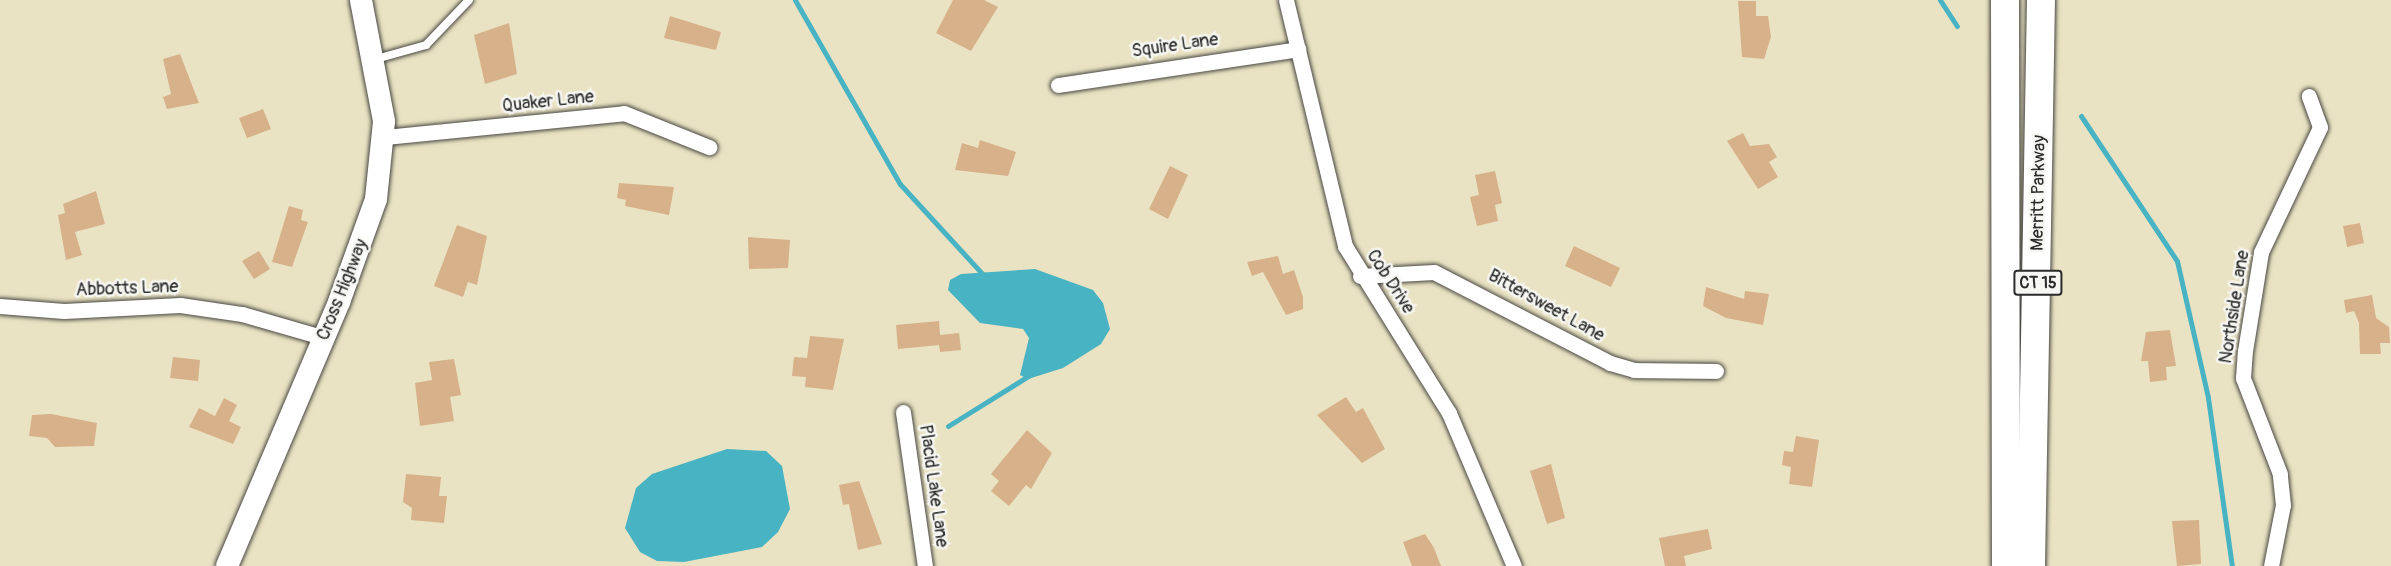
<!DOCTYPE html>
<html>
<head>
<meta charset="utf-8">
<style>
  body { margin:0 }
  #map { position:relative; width:2391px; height:566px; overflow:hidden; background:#eae3c3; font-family:Pangolin,sans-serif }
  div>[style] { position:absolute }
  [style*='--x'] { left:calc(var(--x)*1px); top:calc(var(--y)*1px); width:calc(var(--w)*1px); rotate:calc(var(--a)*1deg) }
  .water>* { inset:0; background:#47b3c3 }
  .stream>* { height:5px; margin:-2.5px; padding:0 2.5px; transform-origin:2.5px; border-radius:2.5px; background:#47b3c3 }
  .building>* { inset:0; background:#d6b189 }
  .roads { filter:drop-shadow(0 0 2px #484742) drop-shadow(0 0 2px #484742) }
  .lane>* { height:8px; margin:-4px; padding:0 4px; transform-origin:4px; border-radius:4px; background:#fff }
  .street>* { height:15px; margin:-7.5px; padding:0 7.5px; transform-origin:7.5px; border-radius:7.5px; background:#fff }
  .secondary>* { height:22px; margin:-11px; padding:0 11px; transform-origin:11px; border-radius:11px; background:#fff }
  .highway>* { height:28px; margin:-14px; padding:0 14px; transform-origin:14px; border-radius:14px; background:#fff }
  span { translate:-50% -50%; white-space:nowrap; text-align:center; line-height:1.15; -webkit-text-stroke:5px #f6f6f2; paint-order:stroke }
  .shield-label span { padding:2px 4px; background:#f6f6f2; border:2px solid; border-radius:4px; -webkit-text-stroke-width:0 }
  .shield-label { font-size:16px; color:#2b2b2b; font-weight:700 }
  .street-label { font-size:18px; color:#2b2b2b }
</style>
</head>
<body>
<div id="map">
  <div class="water">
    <div style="clip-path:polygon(1035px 269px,1093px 290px,1103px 303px,1110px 329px,1101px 344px,1063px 368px,1028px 379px,1020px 375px,1029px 338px,1023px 329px,980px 323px,948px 290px,950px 280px,961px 274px)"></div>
    <div style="clip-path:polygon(727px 449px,766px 451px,782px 466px,790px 509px,778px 532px,762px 547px,684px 562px,657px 561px,640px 552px,625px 528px,636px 488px,652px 474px)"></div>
  </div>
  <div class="stream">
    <div style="--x:795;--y:0;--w:212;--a:60.3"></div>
    <div style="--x:900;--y:184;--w:129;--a:47.5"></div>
    <div style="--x:1940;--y:0;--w:31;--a:57"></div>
    <div style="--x:2081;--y:116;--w:174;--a:56.5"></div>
    <div style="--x:2177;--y:261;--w:140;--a:77.2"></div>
    <div style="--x:2208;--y:398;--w:170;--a:81.9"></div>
    <div style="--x:948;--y:426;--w:97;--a:-31.9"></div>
  </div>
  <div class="building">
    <div style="clip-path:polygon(953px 0,984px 0,998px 7px,971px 51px,936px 33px)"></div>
    <div style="clip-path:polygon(1738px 1px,1756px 1px,1756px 16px,1768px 16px,1771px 37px,1764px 59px,1742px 57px)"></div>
    <div style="clip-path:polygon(670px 16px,721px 32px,716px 50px,664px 38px)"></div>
    <div style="clip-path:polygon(509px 23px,517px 74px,485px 84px,474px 35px)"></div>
    <div style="clip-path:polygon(180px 54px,199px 103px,167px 109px,163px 97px,171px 94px,163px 59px)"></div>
    <div style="clip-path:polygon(263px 109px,271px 129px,247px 138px,239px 118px)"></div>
    <div style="clip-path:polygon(1743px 133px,1750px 146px,1769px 144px,1777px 157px,1769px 162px,1778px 177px,1758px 189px,1727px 141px)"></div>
    <div style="clip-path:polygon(980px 140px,1016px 152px,1008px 176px,955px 170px,962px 143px,978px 148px)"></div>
    <div style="clip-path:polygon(1170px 166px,1188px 175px,1168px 219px,1149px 209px)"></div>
    <div style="clip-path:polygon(1495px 171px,1502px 203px,1495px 205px,1498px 221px,1477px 226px,1470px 197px,1479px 195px,1475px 175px)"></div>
    <div style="clip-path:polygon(619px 183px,674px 187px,669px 215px,625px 206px,626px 200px,617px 198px)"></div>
    <div style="clip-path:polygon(96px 191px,105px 224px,75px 232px,82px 255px,66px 260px,58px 215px,65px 213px,63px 204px)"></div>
    <div style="clip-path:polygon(289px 206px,303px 210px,301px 220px,308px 222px,292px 267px,272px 262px)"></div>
    <div style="clip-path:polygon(2360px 223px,2364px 243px,2347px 247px,2343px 226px)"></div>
    <div style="clip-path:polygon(457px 225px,487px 236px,477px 285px,468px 282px,463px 297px,434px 286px)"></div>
    <div style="clip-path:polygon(748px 237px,790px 240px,788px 268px,749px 269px)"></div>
    <div style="clip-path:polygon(1574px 246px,1620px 268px,1611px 287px,1565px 266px)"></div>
    <div style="clip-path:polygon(259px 251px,270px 269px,254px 279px,242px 261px)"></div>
    <div style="clip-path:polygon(1278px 256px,1283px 274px,1294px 270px,1303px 297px,1303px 309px,1286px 315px,1263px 272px,1252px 276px,1247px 262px)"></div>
    <div style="clip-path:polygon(1706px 287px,1744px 299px,1745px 291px,1769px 294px,1763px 325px,1726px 318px,1703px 306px)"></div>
    <div style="clip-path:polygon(2372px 295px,2376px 318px,2389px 327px,2390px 343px,2380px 343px,2381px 354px,2360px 354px,2359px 323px,2354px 311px,2346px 313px,2344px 300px)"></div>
    <div style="clip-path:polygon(939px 321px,940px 335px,959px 333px,961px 350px,940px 352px,939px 345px,898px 349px,896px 325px)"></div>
    <div style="clip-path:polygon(2170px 330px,2176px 366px,2166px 367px,2167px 380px,2150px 382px,2148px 361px,2141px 361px,2146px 332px)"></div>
    <div style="clip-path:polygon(810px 336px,844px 339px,833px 390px,805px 387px,806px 377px,792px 376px,794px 357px,807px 358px)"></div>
    <div style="clip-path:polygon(173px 357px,200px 360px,198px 381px,170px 378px)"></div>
    <div style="clip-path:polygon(454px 359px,461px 395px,450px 397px,454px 421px,420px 426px,415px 383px,432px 380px,429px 362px)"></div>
    <div style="clip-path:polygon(1346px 397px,1356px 412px,1363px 408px,1385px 449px,1362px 463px,1317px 415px)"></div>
    <div style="clip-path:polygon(224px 398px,237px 405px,229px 421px,241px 427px,233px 444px,189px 427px,199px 408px,215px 416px)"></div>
    <div style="clip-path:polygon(51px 414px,97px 423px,94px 446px,55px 447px,47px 438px,29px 436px,32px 415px)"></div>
    <div style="clip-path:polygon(1027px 430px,1052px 453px,1031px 489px,1026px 485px,1009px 506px,991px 491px,999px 481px,991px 474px)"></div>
    <div style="clip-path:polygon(1796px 436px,1819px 440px,1812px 487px,1789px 484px,1791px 467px,1782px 465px,1784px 451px,1793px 452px)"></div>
    <div style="clip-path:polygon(1551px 464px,1565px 518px,1547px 524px,1530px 471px)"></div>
    <div style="clip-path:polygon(406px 474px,441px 477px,439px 496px,447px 496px,444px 523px,411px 520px,412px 508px,403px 502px)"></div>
    <div style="clip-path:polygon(859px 481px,882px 544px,858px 550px,849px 504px,843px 505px,839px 485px)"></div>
    <div style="clip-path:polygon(2199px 520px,2201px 564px,2177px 566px,2172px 521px)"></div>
    <div style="clip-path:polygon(1708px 529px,1712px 549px,1684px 556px,1686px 566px,1665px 566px,1659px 538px)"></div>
    <div style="clip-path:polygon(1425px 534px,1434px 548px,1441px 566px,1412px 566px,1403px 542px)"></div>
  </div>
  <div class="roads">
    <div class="lane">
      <div style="--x:376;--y:59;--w:52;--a:-15.6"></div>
      <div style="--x:426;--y:45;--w:62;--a:-46.3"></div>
    </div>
    <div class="street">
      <div style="--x:1286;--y:0;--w:253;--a:76.5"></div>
      <div style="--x:1345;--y:246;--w:197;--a:58.1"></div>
      <div style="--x:1449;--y:413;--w:166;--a:67"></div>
      <div style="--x:1058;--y:85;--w:243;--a:-8.5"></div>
      <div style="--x:385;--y:137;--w:240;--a:-5.7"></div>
      <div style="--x:624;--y:113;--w:92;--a:21.8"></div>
      <div style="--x:1360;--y:276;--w:74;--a:-3.1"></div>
      <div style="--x:1434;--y:272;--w:198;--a:27.3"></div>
      <div style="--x:1610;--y:363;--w:25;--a:16"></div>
      <div style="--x:1634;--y:370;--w:82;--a:0.7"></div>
      <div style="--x:0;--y:306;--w:64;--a:4.5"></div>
      <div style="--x:64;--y:311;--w:116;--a:-3"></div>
      <div style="--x:180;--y:305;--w:63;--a:8.3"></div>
      <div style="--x:242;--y:314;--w:86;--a:16.1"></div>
      <div style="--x:903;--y:412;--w:156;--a:81.9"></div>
      <div style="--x:2271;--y:566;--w:62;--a:-78.9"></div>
      <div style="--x:2283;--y:505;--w:31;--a:-96"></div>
      <div style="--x:2280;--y:474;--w:103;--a:-111.1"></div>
      <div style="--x:2243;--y:378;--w:27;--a:-86"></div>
      <div style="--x:2245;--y:351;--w:100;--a:-80.8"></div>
      <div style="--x:2261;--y:252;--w:138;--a:-64.7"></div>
      <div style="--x:2320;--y:127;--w:33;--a:-110"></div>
    </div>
    <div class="secondary">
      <div style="--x:227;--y:566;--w:287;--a:-67"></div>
      <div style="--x:339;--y:302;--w:109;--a:-70.2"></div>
      <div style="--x:376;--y:199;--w:78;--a:-84.1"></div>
      <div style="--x:384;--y:121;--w:123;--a:-100.8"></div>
    </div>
    <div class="highway">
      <div style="--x:2005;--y:0;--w:566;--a:89.9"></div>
      <div style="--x:2031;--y:566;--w:566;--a:-88.99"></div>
    </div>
  </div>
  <div class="shield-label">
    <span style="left:2038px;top:283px">CT 15</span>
  </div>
  <div class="street-label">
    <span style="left:1175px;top:46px;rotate:-8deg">Squire Lane</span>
    <span style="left:548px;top:102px;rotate:-6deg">Quaker Lane</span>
    <span style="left:2039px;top:193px;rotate:-89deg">Merritt Parkway</span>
    <span style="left:1390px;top:282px;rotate:57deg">Cob Drive</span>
    <span style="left:127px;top:289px;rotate:-2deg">Abbotts Lane</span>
    <span style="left:343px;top:290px;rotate:-68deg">Cross Highway</span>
    <span style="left:1546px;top:306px;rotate:29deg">Bittersweet Lane</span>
    <span style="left:2235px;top:307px;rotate:-81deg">Northside Lane</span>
    <span style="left:933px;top:486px;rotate:82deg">Placid Lake Lane</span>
  </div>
</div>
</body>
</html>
